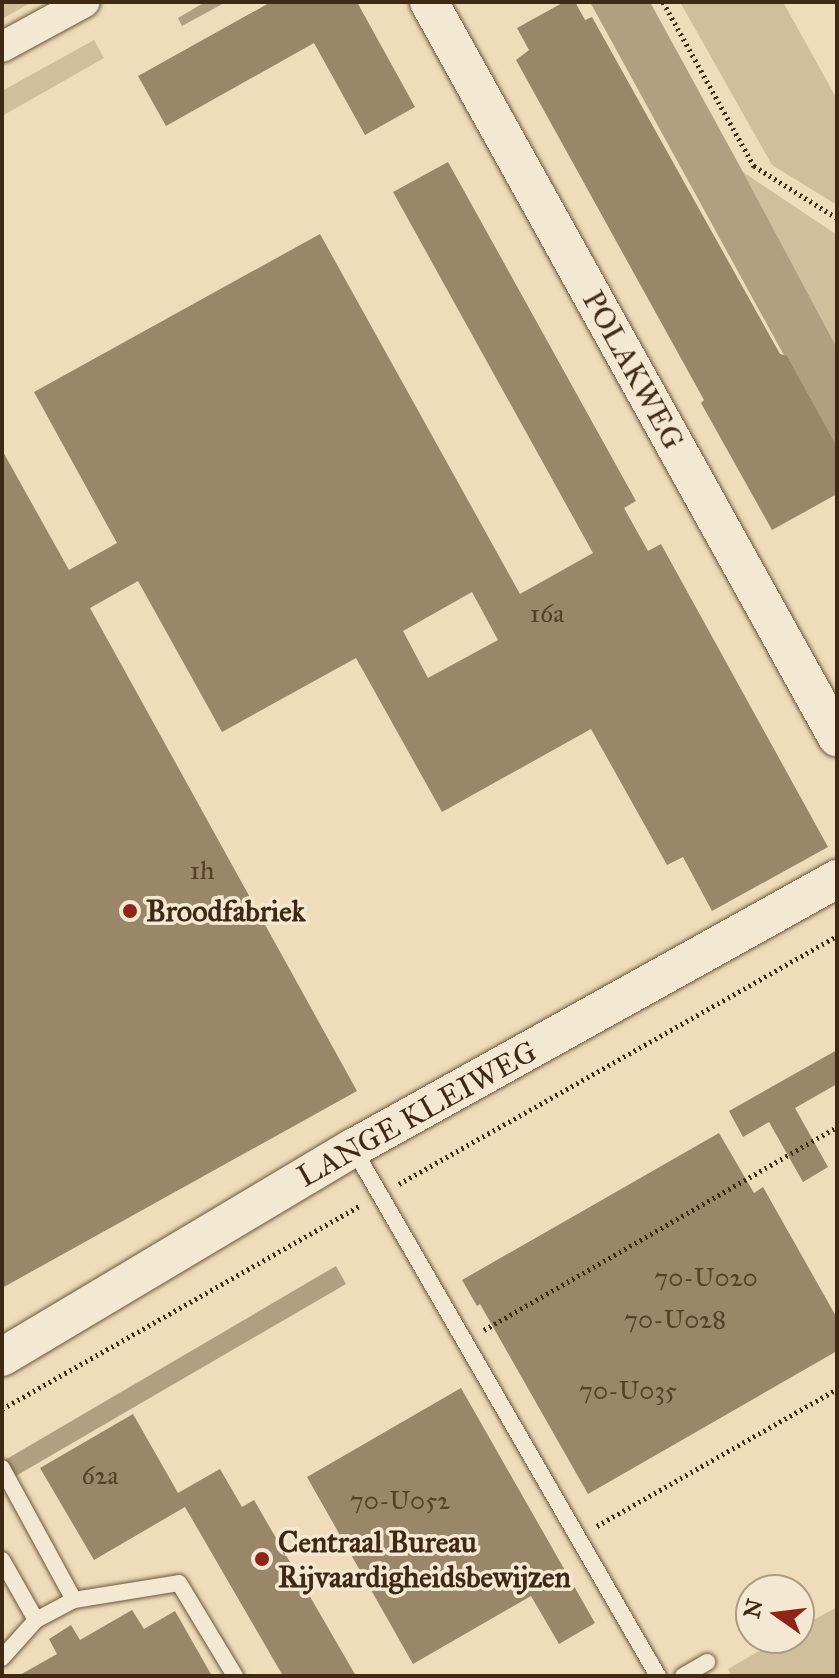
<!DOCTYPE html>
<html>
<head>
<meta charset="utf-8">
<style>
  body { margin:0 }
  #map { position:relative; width:839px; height:1678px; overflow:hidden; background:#eedcba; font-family:"IM FELL Great Primer",serif }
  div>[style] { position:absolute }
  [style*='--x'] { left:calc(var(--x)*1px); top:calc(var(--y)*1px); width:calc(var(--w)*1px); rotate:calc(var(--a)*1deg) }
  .green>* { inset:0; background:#d0be9d }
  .water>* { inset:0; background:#b29f81 }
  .building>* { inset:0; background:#9a8669 }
  .path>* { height:5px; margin-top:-2.5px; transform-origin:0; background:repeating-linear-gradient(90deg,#3f2912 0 2px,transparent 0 6px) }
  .roads { filter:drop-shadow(0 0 2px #6b563c) drop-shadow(0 0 2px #6b563c) }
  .service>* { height:16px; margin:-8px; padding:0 8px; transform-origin:8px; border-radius:8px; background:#f4e8d2 }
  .minor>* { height:30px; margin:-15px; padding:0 15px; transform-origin:15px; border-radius:15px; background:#f4e8d2 }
  .tertiary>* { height:38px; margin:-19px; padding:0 19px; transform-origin:19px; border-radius:19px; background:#f4e8d2 }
  .dots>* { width:22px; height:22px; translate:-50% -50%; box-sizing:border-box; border:4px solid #f4e8d2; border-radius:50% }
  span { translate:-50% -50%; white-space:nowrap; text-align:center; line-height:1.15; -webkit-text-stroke:7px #f4e8d2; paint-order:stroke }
  .number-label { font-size:26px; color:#564028 }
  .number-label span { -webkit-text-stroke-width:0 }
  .street-label { font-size:30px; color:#3f2912 }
  .poi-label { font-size:30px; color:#3f2912; font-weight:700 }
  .left { translate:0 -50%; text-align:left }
  .frame { position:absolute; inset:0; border:4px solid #3f2912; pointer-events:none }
  .north { position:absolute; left:735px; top:1574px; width:80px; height:80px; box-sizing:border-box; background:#f4e8d2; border:2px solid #ac9c85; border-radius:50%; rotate:284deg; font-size:22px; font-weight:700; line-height:32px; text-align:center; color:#3f2912 }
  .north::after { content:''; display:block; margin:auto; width:28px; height:36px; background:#8f2418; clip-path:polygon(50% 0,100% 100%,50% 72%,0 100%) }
</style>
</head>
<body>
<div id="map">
  <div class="green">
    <div style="clip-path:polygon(2px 2px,32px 2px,2px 19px)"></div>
    <div style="clip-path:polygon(680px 2px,783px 2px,837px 99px,837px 205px,772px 165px)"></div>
    <div style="clip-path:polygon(94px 40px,104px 58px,2px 116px,2px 91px)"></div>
    <div style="clip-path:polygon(743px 172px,837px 235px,837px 348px)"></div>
    <div style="clip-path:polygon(837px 1607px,837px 1676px,731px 1676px,728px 1669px,782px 1638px,799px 1638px,799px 1628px)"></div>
  </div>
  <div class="water">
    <div style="clip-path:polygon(205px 2px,226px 2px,182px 26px,178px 18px)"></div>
    <div style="clip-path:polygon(590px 2px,650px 2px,743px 172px,837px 348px,837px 452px)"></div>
    <div style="clip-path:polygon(336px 1266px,346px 1284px,14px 1477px,5px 1460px)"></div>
  </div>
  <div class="building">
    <div style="clip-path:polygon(271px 2px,357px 2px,415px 107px,365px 135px,314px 43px,166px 126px,138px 76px)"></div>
    <div style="clip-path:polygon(564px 2px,575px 2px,585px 20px,592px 17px,780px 354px,787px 356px,837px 447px,837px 494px,772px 530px,701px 403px,704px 400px,516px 60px,529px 50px,517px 28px)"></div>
    <div style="clip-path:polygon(evenodd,448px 162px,636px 501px,624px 508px,648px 551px,661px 544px,828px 847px,712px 911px,683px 857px,667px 865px,591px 729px,442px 812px,356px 658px,222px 732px,138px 581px,90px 608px,357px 1091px,2px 1288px,2px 450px,69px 570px,117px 543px,34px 392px,320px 234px,520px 594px,593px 553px,393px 192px,448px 162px,472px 592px,498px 640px,428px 678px,403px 631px,472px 592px)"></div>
    <div style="clip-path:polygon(837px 1050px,837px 1084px,795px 1108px,828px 1167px,803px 1182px,769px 1122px,743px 1137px,729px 1111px)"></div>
    <div style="clip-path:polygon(719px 1133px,754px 1193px,763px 1187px,837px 1318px,837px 1351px,588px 1494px,480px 1304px,477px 1306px,462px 1280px)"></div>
    <div style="clip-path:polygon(461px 1388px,595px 1623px,559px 1644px,531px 1596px,413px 1664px,307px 1477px)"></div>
    <div style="clip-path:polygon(133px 1414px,178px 1493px,220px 1469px,242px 1507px,254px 1500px,356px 1676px,283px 1676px,185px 1507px,94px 1560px,40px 1468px)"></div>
    <div style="clip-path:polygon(132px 1610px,144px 1629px,175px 1611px,212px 1676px,18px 1676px,57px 1654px,49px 1639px,71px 1625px,80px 1640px)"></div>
  </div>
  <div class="path">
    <div style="--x:663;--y:2;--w:188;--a:61"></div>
    <div style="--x:754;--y:166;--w:98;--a:32.1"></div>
    <div style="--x:399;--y:1184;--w:503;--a:-29.52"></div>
    <div style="--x:484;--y:1330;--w:407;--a:-29.9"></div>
    <div style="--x:2;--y:1409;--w:411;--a:-29.6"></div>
    <div style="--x:597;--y:1526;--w:276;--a:-29.7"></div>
  </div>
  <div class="roads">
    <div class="service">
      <div style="--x:353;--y:1148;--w:610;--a:59.99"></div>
      <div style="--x:2;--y:1468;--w:150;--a:61.4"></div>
      <div style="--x:2;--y:1560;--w:69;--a:60.5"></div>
      <div style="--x:2;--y:1658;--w:51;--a:-48.2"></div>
      <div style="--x:36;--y:1620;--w:43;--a:-27.8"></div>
      <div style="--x:74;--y:1600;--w:106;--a:-9.2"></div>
      <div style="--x:179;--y:1583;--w:109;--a:58.9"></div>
      <div style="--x:683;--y:1676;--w:28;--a:-30"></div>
    </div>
    <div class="minor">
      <div style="--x:2;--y:47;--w:94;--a:-28.5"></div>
    </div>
    <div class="tertiary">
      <div style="--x:429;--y:2;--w:841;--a:60.97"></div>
      <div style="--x:2;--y:1357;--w:409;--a:-30.8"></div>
      <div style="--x:353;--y:1148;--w:554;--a:-29.06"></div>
    </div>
  </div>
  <div class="dots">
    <div style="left:130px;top:911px;background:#8f2418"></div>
    <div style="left:262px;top:1559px;background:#8f2418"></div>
  </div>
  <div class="number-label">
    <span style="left:547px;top:614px">16a</span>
    <span style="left:202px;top:871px">1h</span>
    <span style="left:706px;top:1278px">70-U020</span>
    <span style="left:675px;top:1320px">70-U028</span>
    <span style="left:628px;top:1391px">70-U035</span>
    <span style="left:100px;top:1476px">62a</span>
    <span style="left:400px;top:1501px">70-U052</span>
  </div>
  <div class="street-label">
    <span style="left:633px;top:370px;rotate:61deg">POLAKWEG</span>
    <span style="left:417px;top:1114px;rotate:-29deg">LANGE KLEIWEG</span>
  </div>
  <div class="poi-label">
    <span class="left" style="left:146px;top:911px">Broodfabriek</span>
    <span class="left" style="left:278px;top:1559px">Centraal Bureau<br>Rijvaardigheidsbewijzen</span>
  </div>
  <div class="frame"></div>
  <div class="north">N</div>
</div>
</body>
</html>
